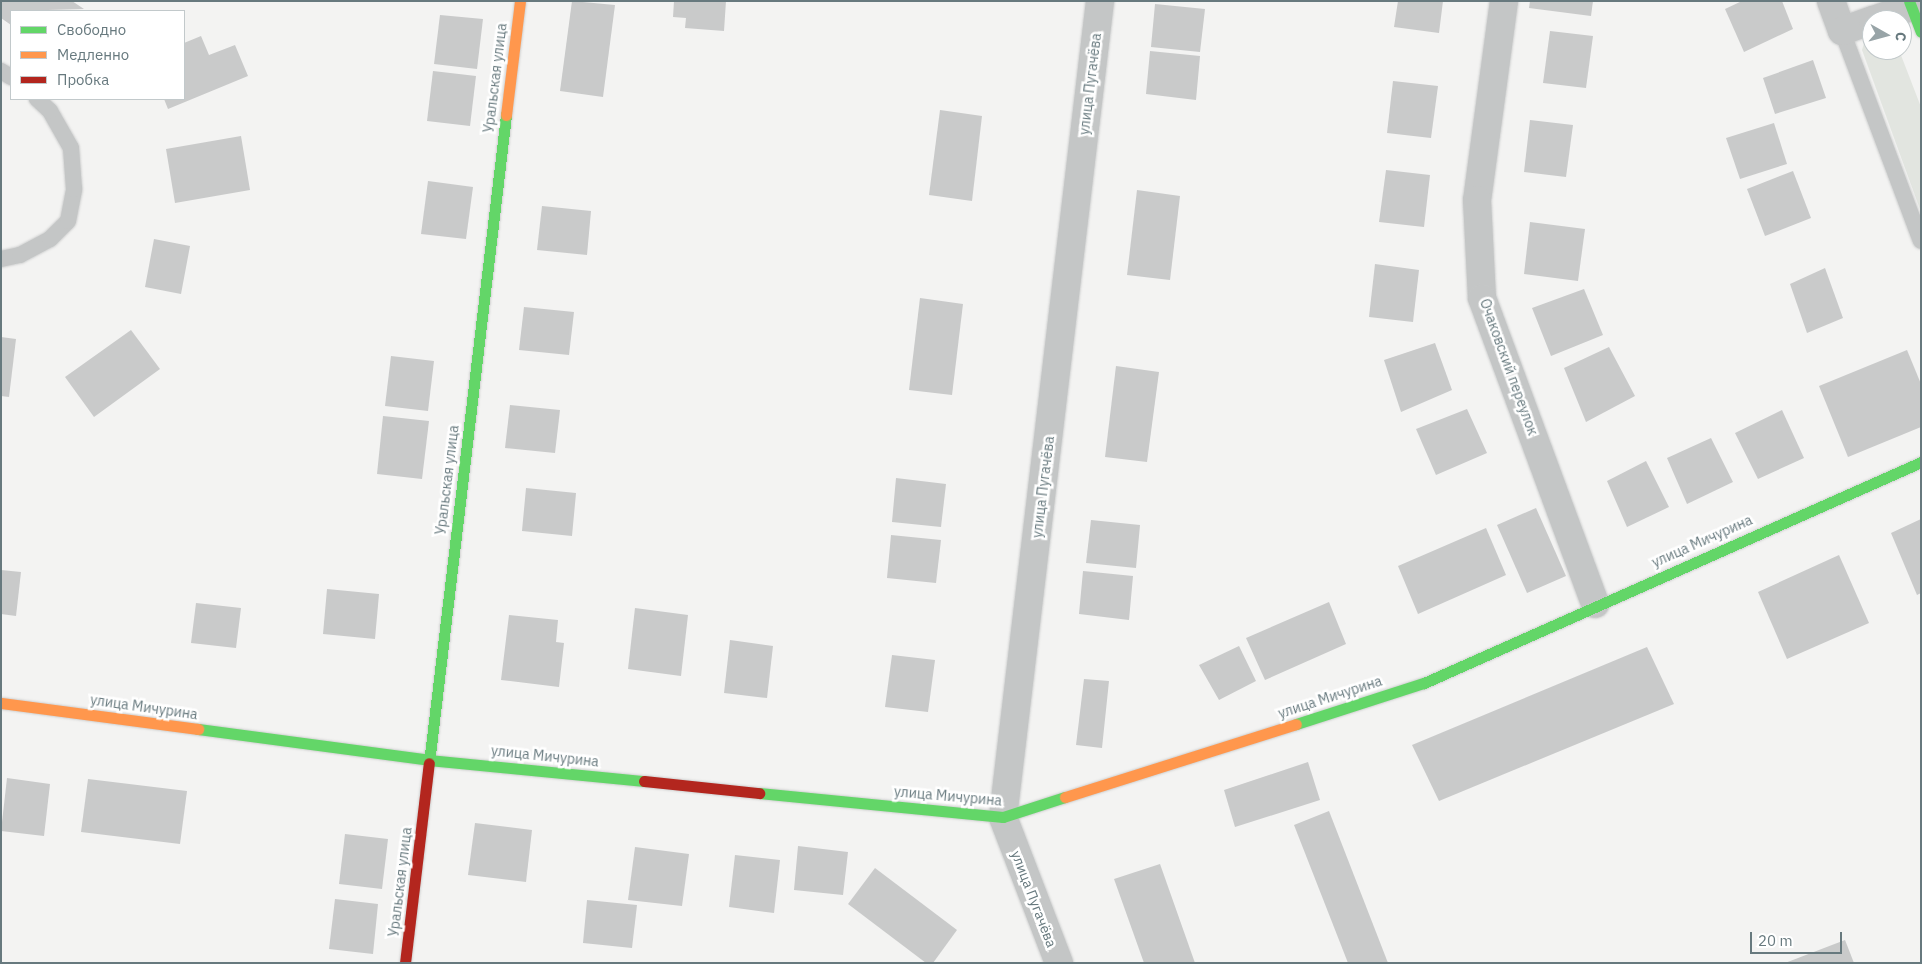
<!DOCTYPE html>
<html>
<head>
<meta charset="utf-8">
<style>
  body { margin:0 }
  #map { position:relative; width:1922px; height:964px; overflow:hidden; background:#f3f3f2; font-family:"IBM Plex Sans",sans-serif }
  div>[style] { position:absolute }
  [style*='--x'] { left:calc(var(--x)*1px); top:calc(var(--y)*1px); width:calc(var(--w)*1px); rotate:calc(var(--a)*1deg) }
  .green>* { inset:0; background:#e2e5e0 }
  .building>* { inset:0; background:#c9caca }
  .roads { filter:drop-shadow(0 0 1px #cecfcf) drop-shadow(0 0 1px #cecfcf) }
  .lane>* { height:16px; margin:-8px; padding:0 8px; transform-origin:8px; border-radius:8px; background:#c4c6c6 }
  .street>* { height:28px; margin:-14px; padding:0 14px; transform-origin:14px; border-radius:14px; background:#c4c6c6 }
  .fast>* { height:11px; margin:-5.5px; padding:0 5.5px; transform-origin:5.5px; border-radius:5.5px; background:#63d668 }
  .slow>* { height:11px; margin:-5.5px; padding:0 5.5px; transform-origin:5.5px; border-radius:5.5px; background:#ff974d }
  .jam>* { height:11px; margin:-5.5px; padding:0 5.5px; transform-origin:5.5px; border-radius:5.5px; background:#b3261e }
  span { translate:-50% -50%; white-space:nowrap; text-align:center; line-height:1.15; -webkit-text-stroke:5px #fff; paint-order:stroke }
  .street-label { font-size:14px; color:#67797e }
  .frame { position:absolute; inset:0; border:2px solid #67797e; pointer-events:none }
  .legend { position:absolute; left:10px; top:10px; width:175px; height:90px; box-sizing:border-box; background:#fff; border:1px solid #c2c9cb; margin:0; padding:6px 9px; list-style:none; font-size:15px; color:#67797e }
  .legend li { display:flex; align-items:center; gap:10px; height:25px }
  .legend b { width:25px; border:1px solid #c2c9cb }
  .north { position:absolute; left:1862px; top:10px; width:50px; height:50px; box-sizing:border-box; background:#fff; border:1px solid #c2c9cb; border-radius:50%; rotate:97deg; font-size:14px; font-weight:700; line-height:20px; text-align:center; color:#67797e }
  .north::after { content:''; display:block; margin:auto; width:18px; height:22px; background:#98a4a7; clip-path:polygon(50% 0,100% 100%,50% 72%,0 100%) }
  .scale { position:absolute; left:1750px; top:932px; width:92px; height:22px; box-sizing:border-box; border:2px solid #67797e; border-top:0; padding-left:6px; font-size:15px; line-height:18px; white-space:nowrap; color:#67797e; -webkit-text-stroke:4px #fff; paint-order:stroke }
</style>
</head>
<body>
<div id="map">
  <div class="green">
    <div style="clip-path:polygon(1872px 37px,1872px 50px,1899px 50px,1921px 107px,1921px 212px,1862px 50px,1865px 40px)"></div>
  </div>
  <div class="building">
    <div style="clip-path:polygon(1px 1px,72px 1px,84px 9px,11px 11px,11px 25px,1px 18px)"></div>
    <div style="clip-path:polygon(572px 1px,615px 5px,603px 97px,560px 91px)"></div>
    <div style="clip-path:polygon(674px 1px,726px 1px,724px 31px,685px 28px,686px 18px,673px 17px)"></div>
    <div style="clip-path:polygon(1398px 1px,1443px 1px,1439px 33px,1394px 27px)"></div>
    <div style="clip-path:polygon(1530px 1px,1593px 1px,1591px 16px,1529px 8px)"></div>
    <div style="clip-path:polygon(1742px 1px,1782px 1px,1793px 29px,1744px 52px,1725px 9px)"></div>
    <div style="clip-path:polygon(1155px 4px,1205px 9px,1200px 52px,1151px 47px)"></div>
    <div style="clip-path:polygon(440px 15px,483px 19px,477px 69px,434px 64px)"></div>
    <div style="clip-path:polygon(1550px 31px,1593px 36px,1586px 88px,1543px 83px)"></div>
    <div style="clip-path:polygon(201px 36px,209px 55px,235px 45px,248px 76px,168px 109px,164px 99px,184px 99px,184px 43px)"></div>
    <div style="clip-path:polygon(1150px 51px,1200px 56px,1196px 100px,1146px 94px)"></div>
    <div style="clip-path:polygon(1813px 60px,1826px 98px,1775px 114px,1763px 78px)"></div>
    <div style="clip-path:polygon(433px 71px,476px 76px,470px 126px,427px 121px)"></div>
    <div style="clip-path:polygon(1393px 81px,1438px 86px,1431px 138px,1387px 133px)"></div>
    <div style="clip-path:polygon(940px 110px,982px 116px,972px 201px,929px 195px)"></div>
    <div style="clip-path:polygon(1530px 120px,1573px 125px,1566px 177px,1524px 172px)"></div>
    <div style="clip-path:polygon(1774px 123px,1787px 164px,1740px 179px,1726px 138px)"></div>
    <div style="clip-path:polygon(241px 136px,250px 190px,175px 203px,166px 149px)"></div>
    <div style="clip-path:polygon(1386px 170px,1430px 175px,1424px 227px,1379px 222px)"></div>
    <div style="clip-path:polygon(1793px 171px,1811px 218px,1765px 236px,1747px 189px)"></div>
    <div style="clip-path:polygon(428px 181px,473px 187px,466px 239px,421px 234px)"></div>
    <div style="clip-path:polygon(1137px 190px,1180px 196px,1170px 280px,1127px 275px)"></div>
    <div style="clip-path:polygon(542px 206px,591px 211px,587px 255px,537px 250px)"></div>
    <div style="clip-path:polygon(1530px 222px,1585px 229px,1578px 281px,1524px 274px)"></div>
    <div style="clip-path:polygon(154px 239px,190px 246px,181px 294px,145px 287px)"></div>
    <div style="clip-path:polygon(1375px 264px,1419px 270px,1413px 322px,1369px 317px)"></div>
    <div style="clip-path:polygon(1825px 268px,1843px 318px,1807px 333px,1790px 284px)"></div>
    <div style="clip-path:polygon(1584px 289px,1603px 335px,1551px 356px,1532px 308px)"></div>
    <div style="clip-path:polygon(920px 298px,963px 304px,952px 395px,909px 390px)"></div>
    <div style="clip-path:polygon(524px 307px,574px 312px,569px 355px,519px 350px)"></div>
    <div style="clip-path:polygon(131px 330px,160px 369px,94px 417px,65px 377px)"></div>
    <div style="clip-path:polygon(1px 337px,16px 339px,9px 397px,1px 396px)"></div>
    <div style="clip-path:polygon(1435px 343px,1452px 390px,1401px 412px,1384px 360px)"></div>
    <div style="clip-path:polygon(1609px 347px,1635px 396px,1586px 422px,1564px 368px)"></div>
    <div style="clip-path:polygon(1907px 350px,1921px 384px,1921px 427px,1848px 457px,1819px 386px)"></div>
    <div style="clip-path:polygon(391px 356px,434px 361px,428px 411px,385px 406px)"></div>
    <div style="clip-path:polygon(1116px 366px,1159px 372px,1147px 462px,1105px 457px)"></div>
    <div style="clip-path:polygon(510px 405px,560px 410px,555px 453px,505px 448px)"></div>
    <div style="clip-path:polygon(1467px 409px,1487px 453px,1436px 475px,1416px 429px)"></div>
    <div style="clip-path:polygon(1782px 410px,1804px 458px,1758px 479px,1735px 433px)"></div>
    <div style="clip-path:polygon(383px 416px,429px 421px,422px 479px,377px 474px)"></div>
    <div style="clip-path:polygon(1711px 438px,1733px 482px,1687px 504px,1667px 458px)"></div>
    <div style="clip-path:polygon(1646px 461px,1669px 507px,1627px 527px,1607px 481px)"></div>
    <div style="clip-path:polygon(896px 478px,946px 484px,941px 527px,892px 522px)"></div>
    <div style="clip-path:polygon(526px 488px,576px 493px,572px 536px,522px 531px)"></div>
    <div style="clip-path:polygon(1536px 508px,1566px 576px,1527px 593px,1497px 525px)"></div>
    <div style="clip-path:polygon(1921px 519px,1921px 593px,1917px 595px,1891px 533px)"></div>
    <div style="clip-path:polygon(1091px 520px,1140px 525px,1136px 568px,1086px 563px)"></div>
    <div style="clip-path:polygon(1486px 528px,1506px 575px,1418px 614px,1398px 566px)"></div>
    <div style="clip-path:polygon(891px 535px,941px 540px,936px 583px,887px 578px)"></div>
    <div style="clip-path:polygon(1839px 555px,1869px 623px,1787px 659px,1758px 592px)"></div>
    <div style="clip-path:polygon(1px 570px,21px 572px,16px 616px,1px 614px)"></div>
    <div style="clip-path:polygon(1083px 571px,1133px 576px,1129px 620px,1079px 614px)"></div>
    <div style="clip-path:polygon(327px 589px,379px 594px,375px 639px,323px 634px)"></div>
    <div style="clip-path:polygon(1329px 602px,1346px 644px,1265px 680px,1246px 638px)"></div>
    <div style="clip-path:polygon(196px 603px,241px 608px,236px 648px,191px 643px)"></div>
    <div style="clip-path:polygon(635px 608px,688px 615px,681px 676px,628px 669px)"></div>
    <div style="clip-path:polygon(509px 615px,558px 620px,556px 642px,564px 643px,559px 687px,501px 680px)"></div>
    <div style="clip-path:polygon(730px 640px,773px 646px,767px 698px,724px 693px)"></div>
    <div style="clip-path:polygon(1239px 646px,1256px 681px,1219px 700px,1199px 665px)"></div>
    <div style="clip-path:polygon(1647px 647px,1674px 704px,1439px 801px,1412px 745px)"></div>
    <div style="clip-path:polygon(892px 655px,935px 660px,928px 712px,885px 707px)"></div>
    <div style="clip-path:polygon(1084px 679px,1109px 681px,1102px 748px,1076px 745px)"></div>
    <div style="clip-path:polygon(1308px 762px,1320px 800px,1235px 827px,1224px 790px)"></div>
    <div style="clip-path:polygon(7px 778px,50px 784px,44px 836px,1px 831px)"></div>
    <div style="clip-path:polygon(88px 779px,187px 791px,180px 844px,81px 832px)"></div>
    <div style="clip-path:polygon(1329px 811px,1388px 963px,1348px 963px,1294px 825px)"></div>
    <div style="clip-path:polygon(475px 823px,532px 830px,526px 882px,468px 875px)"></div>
    <div style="clip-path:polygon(345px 834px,388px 839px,382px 889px,339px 884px)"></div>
    <div style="clip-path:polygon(798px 846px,848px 852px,843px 895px,794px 890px)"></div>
    <div style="clip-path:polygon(635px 847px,689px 854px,682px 906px,628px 900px)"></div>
    <div style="clip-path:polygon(735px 855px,780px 860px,774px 913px,729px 907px)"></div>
    <div style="clip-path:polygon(1160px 864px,1195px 963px,1144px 963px,1114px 879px)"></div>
    <div style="clip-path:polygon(875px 868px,957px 930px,933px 963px,926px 963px,848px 904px)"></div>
    <div style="clip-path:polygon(335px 899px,378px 904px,373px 954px,329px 949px)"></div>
    <div style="clip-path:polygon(587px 900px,637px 905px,632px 948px,583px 943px)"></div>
    <div style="clip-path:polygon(1845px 940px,1854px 963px,1785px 963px)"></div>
  </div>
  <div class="roads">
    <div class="lane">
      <div style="--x:1842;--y:31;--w:224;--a:69.4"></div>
      <div style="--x:1;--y:71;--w:12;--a:31"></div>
      <div style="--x:1;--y:259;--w:19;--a:-12"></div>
      <div style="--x:20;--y:255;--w:34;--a:-28"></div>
      <div style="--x:50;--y:239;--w:25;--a:-45"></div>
      <div style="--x:68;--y:221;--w:33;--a:-79"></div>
      <div style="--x:74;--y:189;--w:41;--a:-94.2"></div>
      <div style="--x:71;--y:148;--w:43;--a:-119.6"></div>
      <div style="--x:50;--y:111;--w:18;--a:-137"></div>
    </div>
    <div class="street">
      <div style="--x:1504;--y:1;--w:201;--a:97.7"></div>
      <div style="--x:1477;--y:200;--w:98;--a:87.1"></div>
      <div style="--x:1482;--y:298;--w:326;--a:69.7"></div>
      <div style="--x:1831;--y:1;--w:32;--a:70"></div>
      <div style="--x:1842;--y:31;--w:32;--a:-20"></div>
      <div style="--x:1873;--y:20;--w:40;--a:-18.9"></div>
      <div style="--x:1059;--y:963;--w:156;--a:-111"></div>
      <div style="--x:1003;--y:817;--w:822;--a:-83.22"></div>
    </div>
    <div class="fast">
      <div style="--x:1909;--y:1;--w:33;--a:69"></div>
      <div style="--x:1296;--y:724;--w:134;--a:-17.8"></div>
      <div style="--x:1424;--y:683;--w:544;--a:-23.97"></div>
      <div style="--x:198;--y:729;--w:233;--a:7.6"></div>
      <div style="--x:429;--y:760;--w:216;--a:5.6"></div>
      <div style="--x:429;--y:763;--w:653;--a:-83.22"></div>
      <div style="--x:759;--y:793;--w:245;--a:5.6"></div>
      <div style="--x:1003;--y:817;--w:65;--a:-17.9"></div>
    </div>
    <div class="slow">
      <div style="--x:506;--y:115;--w:115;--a:-83"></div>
      <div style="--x:1;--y:703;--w:199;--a:7.5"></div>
      <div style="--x:1065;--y:797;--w:242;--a:-17.5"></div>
    </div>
    <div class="jam">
      <div style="--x:644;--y:781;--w:116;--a:6"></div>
      <div style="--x:405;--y:963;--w:201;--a:-83.2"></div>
    </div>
  </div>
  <div class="street-label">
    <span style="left:495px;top:78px;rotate:-83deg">Уральская улица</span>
    <span style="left:1090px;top:84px;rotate:-83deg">улица Пугачёва</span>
    <span style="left:1509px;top:367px;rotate:70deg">Очаковский переулок</span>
    <span style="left:447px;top:480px;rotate:-83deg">Уральская улица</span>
    <span style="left:1043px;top:487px;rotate:-83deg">улица Пугачёва</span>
    <span style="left:1702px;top:541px;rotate:-24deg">улица Мичурина</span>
    <span style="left:1330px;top:697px;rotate:-18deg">улица Мичурина</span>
    <span style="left:144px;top:707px;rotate:8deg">улица Мичурина</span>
    <span style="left:545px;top:756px;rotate:6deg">улица Мичурина</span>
    <span style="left:948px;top:796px;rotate:5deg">улица Мичурина</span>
    <span style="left:400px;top:882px;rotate:-83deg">Уральская улица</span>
    <span style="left:1034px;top:899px;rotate:69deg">улица Пугачёва</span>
  </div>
  <div class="frame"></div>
  <ul class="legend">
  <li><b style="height:6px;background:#63d668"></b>Свободно</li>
  <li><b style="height:6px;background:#ff974d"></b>Медленно</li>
  <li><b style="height:6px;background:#b3261e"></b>Пробка</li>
  </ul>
  <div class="north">С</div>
  <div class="scale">20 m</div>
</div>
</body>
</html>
